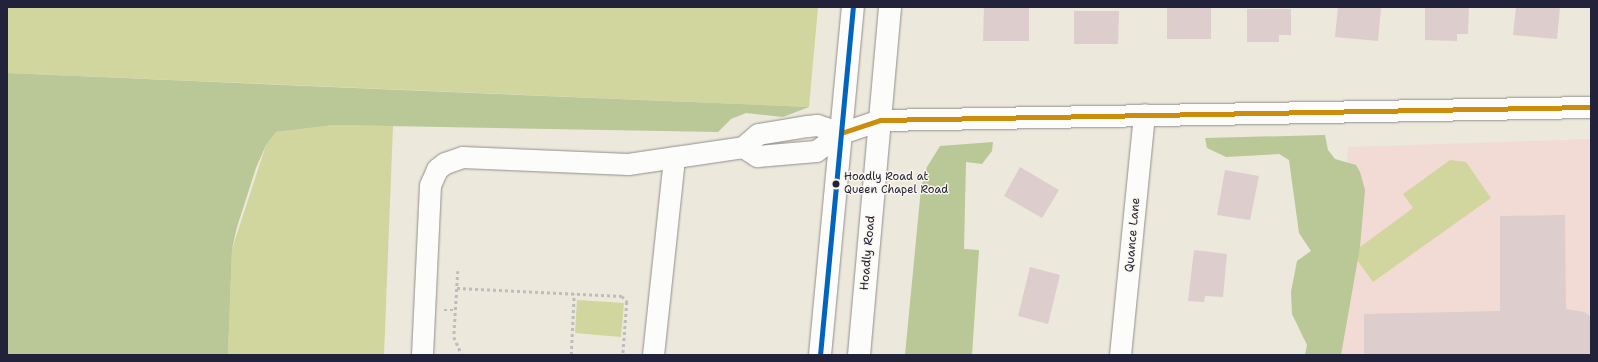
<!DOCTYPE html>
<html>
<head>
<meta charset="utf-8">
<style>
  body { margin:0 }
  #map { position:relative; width:1598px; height:362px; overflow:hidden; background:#ece8db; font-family:"Shantell Sans",sans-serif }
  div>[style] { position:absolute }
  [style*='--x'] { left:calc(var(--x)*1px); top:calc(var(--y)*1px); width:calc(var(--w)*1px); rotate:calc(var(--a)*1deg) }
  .built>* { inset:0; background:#f2dbd4 }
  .green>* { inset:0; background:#d0d69d }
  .forest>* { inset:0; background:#bac796 }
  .building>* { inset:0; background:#ddcdcd }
  .path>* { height:2.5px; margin-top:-1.25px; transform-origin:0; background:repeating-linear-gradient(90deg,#bdbdbd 0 3px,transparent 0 6px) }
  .roads { filter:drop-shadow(0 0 1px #918f8c) drop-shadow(0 0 1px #918f8c) }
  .minor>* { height:21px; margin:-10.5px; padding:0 10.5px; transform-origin:10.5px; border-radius:10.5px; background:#fcfcfa }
  .major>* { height:22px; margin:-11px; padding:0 11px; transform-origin:11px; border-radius:11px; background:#fcfcfa }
  .bus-1>* { height:5px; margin:-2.5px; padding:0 2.5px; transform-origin:2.5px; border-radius:2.5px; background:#cc8c0c }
  .bus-2>* { height:5px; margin:-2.5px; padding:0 2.5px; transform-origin:2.5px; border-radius:2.5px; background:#0065bd }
  .dots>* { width:11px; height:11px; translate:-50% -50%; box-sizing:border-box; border:2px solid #fbf7ec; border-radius:50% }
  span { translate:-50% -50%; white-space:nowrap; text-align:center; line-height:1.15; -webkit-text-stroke:3px #fbf7ec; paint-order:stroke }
  .bus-label { font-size:11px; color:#22223b }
  .left { translate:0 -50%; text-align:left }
  .street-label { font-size:12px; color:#22223b }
  .frame { position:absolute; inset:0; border:8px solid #22223b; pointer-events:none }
</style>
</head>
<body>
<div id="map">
  <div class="built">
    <div style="clip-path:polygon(1591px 139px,1591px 355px,1334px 355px,1348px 147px)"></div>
  </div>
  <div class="green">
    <div style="clip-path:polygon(7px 7px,818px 7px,809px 107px,7px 73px)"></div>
    <div style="clip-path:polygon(334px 125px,393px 126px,384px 355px,228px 355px,232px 249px,266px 145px,276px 132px)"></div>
    <div style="clip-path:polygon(1450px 160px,1466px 162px,1491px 198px,1373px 282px,1357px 260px,1360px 247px,1413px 208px,1403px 194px)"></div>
    <div style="clip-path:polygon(577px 300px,624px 303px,621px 337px,575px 333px)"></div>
  </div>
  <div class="forest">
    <div style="clip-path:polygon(7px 73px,378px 89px,809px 107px,783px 117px,746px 113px,731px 119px,718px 132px,334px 125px,276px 132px,266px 145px,256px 168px,237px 227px,232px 249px,228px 355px,7px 355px)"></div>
    <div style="clip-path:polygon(1325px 135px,1328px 150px,1335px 159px,1356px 165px,1360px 172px,1365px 190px,1360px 247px,1341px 355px,1305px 355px,1307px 345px,1292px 314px,1291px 292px,1297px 261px,1311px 251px,1299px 233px,1289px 160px,1279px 154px,1226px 157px,1207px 148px,1205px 138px)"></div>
    <div style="clip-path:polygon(993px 142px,992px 151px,982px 164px,966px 162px,964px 249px,979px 250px,972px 355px,905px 355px,921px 188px,927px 167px,940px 146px)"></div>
  </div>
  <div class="building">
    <div style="clip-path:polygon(984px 7px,1029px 8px,1029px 41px,983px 41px)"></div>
    <div style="clip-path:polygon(1211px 7px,1211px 39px,1167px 39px,1167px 8px)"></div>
    <div style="clip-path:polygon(1338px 7px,1381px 8px,1378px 41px,1335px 37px)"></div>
    <div style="clip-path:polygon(1425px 7px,1469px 7px,1468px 34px,1457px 34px,1457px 41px,1425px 40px)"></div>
    <div style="clip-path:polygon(1516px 7px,1560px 7px,1557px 39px,1513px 35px)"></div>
    <div style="clip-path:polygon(1247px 9px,1291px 9px,1291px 35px,1279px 35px,1279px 42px,1247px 42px)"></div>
    <div style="clip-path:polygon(1074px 11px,1119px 11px,1118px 44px,1074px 44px)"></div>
    <div style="clip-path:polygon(1020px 167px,1059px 190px,1042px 218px,1004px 196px)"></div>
    <div style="clip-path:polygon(1225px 170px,1259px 176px,1250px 220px,1217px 215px)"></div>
    <div style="clip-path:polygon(1565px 215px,1566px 309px,1584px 312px,1591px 317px,1591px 355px,1364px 355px,1364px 314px,1500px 311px,1500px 216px)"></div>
    <div style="clip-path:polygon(1194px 250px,1227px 254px,1223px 297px,1205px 296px,1204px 302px,1188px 301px)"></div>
    <div style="clip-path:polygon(1030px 267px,1060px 275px,1048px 324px,1018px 316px)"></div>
  </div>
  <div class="path">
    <div style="--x:458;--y:271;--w:66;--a:93.5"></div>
    <div style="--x:454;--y:337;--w:20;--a:66"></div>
    <div style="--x:457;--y:288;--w:165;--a:2.8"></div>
    <div style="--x:622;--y:296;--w:8;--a:50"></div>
    <div style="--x:627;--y:302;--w:53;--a:94.3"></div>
    <div style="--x:444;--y:310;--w:12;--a:0"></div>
    <div style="--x:571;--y:355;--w:61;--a:-87.2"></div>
  </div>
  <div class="roads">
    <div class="minor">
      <div style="--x:743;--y:147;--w:17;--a:33"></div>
      <div style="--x:757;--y:156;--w:59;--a:-4.8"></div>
      <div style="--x:816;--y:151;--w:31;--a:-36"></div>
      <div style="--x:841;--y:133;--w:41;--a:-18.4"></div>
      <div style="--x:880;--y:120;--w:711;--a:-1.05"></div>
      <div style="--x:422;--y:355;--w:170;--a:-87.3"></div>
      <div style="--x:430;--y:185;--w:17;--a:-66"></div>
      <div style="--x:437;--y:169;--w:10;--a:-37"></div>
      <div style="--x:445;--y:163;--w:18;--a:-19"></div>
      <div style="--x:462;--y:157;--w:166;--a:2.4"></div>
      <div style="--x:628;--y:164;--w:116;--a:-8.4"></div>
      <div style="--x:743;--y:147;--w:20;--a:-41"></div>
      <div style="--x:758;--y:134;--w:50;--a:-9.3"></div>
      <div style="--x:807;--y:126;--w:10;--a:-6"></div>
      <div style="--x:817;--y:125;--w:25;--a:18"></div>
      <div style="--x:653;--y:355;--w:199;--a:-83.9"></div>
      <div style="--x:1120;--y:355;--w:242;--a:-84.3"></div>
    </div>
    <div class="major">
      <div style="--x:820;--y:355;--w:350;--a:-84.6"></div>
      <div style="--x:859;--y:355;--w:349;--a:-84.9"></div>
    </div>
  </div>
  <div class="bus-1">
    <div style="--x:841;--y:133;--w:41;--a:-18.4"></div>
    <div style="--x:880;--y:120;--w:711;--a:-1.05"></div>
  </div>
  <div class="bus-2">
    <div style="--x:820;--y:355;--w:350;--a:-84.6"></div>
  </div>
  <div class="dots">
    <div style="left:836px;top:184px;background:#22223b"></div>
  </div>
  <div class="bus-label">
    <span class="left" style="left:844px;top:184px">Hoadly Road at<br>Queen Chapel Road</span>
  </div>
  <div class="street-label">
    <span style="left:1133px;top:235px;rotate:-85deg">Quance Lane</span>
    <span style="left:868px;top:253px;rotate:-85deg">Hoadly Road</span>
  </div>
  <div class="frame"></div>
</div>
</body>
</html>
